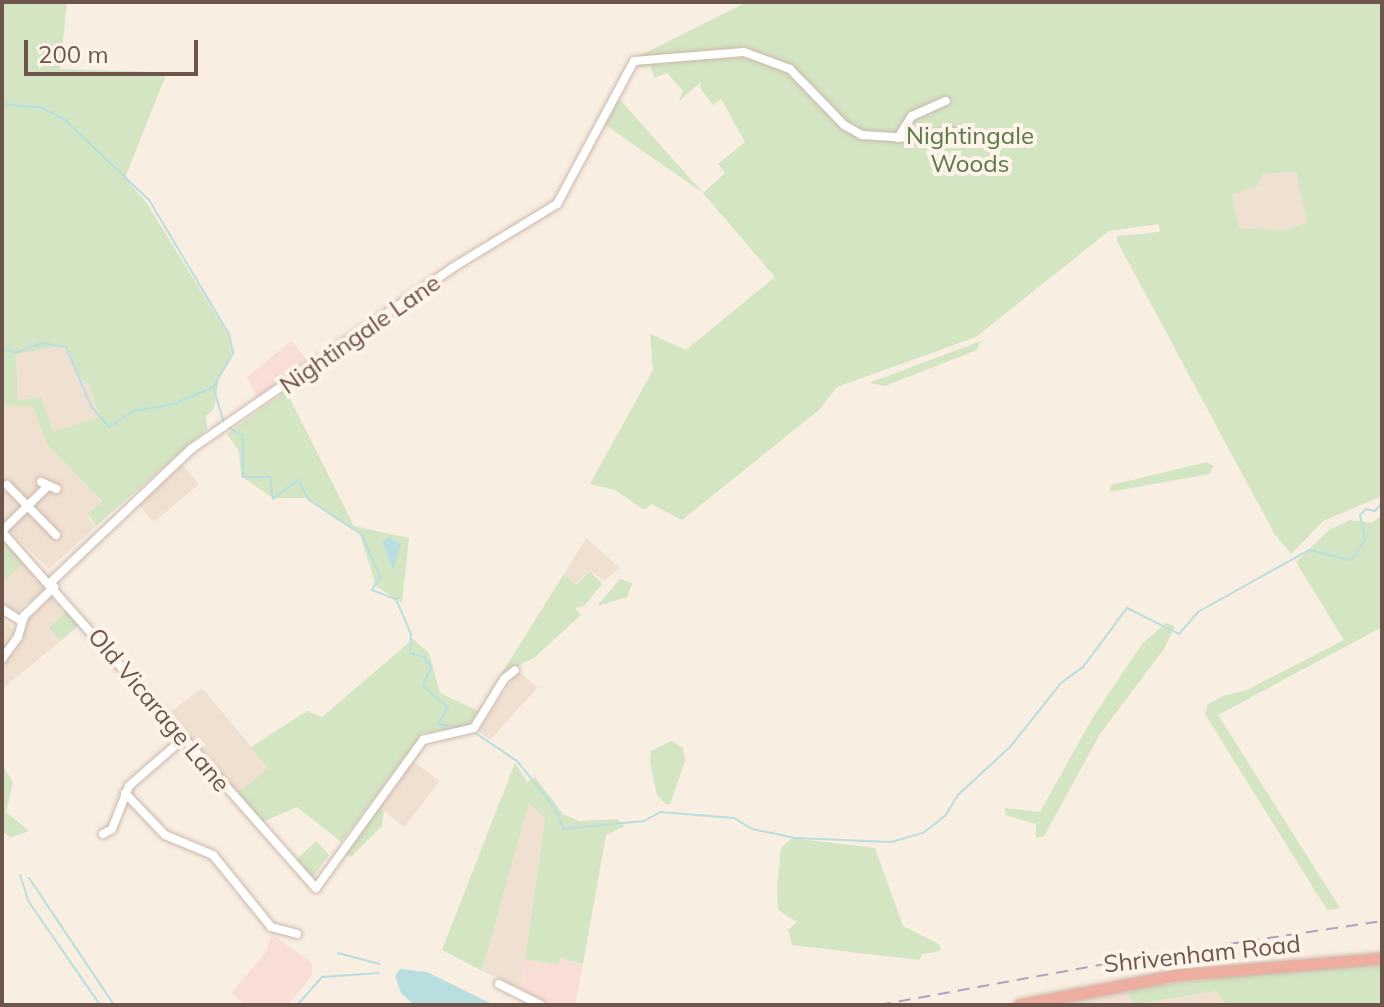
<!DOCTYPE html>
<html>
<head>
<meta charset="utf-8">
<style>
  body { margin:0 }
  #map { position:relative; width:1384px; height:1007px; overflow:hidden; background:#f9eee2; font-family:Mulish,sans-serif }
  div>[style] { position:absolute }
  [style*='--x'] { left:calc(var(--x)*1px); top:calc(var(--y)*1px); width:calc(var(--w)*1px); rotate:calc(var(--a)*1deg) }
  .residential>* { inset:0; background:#f0e0d2 }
  .commercial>* { inset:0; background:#f8ded7 }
  .green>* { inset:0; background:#d3e5c3 }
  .water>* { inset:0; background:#b9dee0 }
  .stream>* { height:2px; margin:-1px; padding:0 1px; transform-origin:1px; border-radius:1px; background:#b9dee0 }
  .roads { filter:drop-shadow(0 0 2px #cbb8ad) drop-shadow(0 0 2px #cbb8ad) }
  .minor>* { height:8px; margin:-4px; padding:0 4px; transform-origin:4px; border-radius:4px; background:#fff }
  .highway>* { height:11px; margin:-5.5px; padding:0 5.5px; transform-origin:5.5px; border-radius:5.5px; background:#edad9f }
  .rail>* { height:2px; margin-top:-1px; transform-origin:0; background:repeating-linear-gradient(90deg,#b0a3c0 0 12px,transparent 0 20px) }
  span { translate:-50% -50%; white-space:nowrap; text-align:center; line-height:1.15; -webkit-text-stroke:8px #fdf3e8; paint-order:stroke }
  .park-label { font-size:24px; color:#5a7848 }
  .street-label { font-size:24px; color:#6e554c }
  .frame { position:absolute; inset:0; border:4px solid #6e554c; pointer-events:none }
  .scale { position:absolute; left:24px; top:40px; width:174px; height:36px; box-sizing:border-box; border:4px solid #6e554c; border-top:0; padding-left:10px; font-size:24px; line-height:28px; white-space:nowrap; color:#6e554c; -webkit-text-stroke:6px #fdf3e8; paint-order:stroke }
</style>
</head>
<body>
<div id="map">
  <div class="residential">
    <div style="clip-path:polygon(1296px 172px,1307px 223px,1282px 230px,1239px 228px,1232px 194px,1258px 186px,1262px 174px)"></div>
    <div style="clip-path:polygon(66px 345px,79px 377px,90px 386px,101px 417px,52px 433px,41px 397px,18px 400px,16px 354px)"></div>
    <div style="clip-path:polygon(2px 405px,33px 407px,49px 445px,102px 503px,89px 518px,96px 526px,49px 569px,2px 524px)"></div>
    <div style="clip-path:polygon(182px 464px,199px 484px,154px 522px,139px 505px)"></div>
    <div style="clip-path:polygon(586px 538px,620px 568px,604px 581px,590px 570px,575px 585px,564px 574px)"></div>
    <div style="clip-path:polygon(25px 562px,47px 588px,14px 613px,2px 602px,2px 582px)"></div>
    <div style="clip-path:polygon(51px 597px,63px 613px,48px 628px,62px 640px,2px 689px,2px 663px,17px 649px,26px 621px)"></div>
    <div style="clip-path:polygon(2px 616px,15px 632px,2px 653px)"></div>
    <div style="clip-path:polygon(518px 671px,538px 687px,490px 740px,479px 731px)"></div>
    <div style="clip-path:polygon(202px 688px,269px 768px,237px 794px,169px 713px)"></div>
    <div style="clip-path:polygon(412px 761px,440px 781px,404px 827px,378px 806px)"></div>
    <div style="clip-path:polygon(529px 801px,545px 818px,521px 989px,482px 971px)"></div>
    <div style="clip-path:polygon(1128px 988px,1132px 1005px,1040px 1005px)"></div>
    <div style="clip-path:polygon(1217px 991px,1226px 1005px,1134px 1005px)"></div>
  </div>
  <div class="commercial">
    <div style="clip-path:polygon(291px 341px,312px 365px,259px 401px,247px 377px)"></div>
    <div style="clip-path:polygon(272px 934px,312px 963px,312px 976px,288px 1005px,245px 1005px,231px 993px,266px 952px)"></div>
    <div style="clip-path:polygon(559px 958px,583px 964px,575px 1005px,552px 1005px,521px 989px,525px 960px,558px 964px)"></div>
  </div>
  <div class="green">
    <div style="clip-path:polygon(evenodd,2px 2px,67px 2px,60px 69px,156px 72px,165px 77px,125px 178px,146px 202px,228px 335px,232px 357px,219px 379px,214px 409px,206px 416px,207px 429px,96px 526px,88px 513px,102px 502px,48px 445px,33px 407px,2px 405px,2px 2px,66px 345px,79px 377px,90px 386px,100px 417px,53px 432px,41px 397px,18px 400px,16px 354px,66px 345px)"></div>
    <div style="clip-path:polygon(evenodd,747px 2px,1382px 2px,1382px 496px,1323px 521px,1291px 554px,1274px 533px,1117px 241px,1117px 236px,1160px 232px,1159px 224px,1109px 231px,976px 337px,837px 387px,819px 410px,682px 520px,652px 504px,644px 510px,615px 490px,590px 484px,653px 370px,650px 334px,686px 350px,775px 277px,703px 193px,604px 124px,617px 100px,622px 102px,703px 193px,725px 173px,718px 164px,745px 142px,721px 99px,713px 105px,700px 88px,701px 82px,679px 101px,683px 91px,667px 73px,654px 78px,651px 66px,639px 68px,639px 56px,747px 2px,1296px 172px,1307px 223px,1282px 230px,1239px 228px,1232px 194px,1258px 186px,1263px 174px,1296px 172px)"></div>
    <div style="clip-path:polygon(981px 341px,977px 350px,885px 386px,869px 383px)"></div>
    <div style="clip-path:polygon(286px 391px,354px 526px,409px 538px,402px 603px,376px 586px,360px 534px,305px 498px,273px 498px,241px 476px,239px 451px,227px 434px)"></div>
    <div style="clip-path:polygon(1207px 462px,1213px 466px,1210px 474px,1109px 492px,1111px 485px)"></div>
    <div style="clip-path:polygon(1382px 515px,1382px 627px,1218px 715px,1340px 908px,1327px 910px,1205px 714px,1208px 704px,1223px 696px,1247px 690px,1344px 640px,1296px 562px,1329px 530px,1350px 520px,1372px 523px)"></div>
    <div style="clip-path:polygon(2px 538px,25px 562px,2px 582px)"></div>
    <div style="clip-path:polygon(590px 571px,602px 584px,584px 606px,575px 608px,581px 615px,535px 657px,511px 670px,468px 726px,423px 733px,341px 842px,297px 807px,260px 823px,237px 794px,268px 768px,251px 747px,307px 711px,322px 717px,413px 639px,429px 653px,440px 693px,478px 711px,564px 574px,576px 585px)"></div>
    <div style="clip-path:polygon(620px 579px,632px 583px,627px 597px,597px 606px)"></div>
    <div style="clip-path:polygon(67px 610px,80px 624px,62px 640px,48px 628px)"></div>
    <div style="clip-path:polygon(1166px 623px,1175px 626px,1164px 649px,1100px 734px,1044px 836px,1036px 838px,1036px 824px,1005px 815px,1005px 808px,1040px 812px,1093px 717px,1142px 644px)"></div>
    <div style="clip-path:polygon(671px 741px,683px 748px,685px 761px,670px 804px,666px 804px,657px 795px,650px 762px,651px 751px)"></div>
    <div style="clip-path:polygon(515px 763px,527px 782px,535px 777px,563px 814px,579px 821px,617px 819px,625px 826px,606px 835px,583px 964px,560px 958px,559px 964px,525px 960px,545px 818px,529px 802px,482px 971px,442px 950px)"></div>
    <div style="clip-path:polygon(2px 765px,13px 782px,6px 812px,29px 831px,10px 838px,2px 830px)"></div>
    <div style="clip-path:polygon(378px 806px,384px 811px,382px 826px,351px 857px,343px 853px)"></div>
    <div style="clip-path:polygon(792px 838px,875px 848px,903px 926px,939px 944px,941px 951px,923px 954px,919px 960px,792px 945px,788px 930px,797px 922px,778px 910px,777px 888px,781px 848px)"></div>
    <div style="clip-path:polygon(316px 841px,329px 855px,313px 877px,296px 860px)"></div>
    <div style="clip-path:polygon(1381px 961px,1382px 1005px,1226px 1005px,1216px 991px,1132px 1005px,1128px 988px)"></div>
  </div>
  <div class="water">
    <div style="clip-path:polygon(389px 537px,401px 544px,393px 570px,383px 542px)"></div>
    <div style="clip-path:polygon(400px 969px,427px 972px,494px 1005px,414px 1005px,401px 993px,395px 976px)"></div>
  </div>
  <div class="stream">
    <div style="--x:2;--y:104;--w:38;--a:5"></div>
    <div style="--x:40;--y:107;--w:27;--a:27"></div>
    <div style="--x:64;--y:119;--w:117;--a:43.6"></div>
    <div style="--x:149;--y:200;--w:156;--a:59.2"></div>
    <div style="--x:229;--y:334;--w:19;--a:78"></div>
    <div style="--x:233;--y:353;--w:39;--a:120"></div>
    <div style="--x:213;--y:387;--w:43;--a:156.4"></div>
    <div style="--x:174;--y:404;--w:42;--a:170.3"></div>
    <div style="--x:133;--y:411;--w:29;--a:146"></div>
    <div style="--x:109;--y:427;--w:28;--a:-131"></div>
    <div style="--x:91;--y:406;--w:64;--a:-113"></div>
    <div style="--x:66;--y:347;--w:24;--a:-171"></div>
    <div style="--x:42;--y:343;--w:28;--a:159"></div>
    <div style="--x:16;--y:353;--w:15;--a:-160"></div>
    <div style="--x:213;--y:387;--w:37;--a:73"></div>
    <div style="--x:228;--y:427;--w:17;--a:31"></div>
    <div style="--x:243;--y:436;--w:41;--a:90"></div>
    <div style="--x:243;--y:477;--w:27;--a:0"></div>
    <div style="--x:270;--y:477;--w:22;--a:82"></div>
    <div style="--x:273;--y:499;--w:31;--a:-37"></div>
    <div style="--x:298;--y:480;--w:23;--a:61"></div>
    <div style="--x:309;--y:500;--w:64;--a:33.4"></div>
    <div style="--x:362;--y:535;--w:46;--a:66.8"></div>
    <div style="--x:380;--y:577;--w:15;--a:122"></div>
    <div style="--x:372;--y:590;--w:26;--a:21"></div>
    <div style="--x:396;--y:599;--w:38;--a:67"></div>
    <div style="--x:411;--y:634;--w:19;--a:93"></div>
    <div style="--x:410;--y:653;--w:15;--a:16"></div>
    <div style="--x:424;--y:657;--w:12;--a:55"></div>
    <div style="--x:431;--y:667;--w:21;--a:113"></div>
    <div style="--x:423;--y:686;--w:33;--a:40"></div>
    <div style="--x:448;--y:707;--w:20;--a:120"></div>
    <div style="--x:438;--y:724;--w:26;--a:9"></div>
    <div style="--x:474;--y:732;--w:52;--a:34"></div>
    <div style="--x:517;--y:761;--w:59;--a:51.2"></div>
    <div style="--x:554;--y:807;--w:24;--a:66"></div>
    <div style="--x:564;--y:829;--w:80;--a:-5.7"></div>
    <div style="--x:644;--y:821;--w:18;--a:-29"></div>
    <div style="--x:660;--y:812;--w:74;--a:4.6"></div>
    <div style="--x:734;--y:818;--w:21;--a:31"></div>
    <div style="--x:752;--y:829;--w:44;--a:11.8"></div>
    <div style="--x:795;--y:838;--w:96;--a:2.4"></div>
    <div style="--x:891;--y:842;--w:33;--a:-16"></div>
    <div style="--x:923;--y:833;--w:28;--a:-38"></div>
    <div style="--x:945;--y:816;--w:26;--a:-58"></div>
    <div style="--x:959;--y:794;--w:71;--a:-42.7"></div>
    <div style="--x:1011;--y:746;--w:80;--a:-51.6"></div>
    <div style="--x:1061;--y:683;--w:27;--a:-36"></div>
    <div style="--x:1083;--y:667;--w:74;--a:-53.3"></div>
    <div style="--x:1127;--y:608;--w:58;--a:26.6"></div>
    <div style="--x:1179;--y:634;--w:29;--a:-49"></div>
    <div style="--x:1198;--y:612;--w:127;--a:-29.2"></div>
    <div style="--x:1309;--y:550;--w:43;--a:13.4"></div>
    <div style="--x:1351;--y:560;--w:24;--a:-55"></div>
    <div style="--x:1365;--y:540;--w:25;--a:-101"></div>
    <div style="--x:1360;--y:515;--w:8;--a:-45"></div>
    <div style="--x:1366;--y:509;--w:9;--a:13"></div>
    <div style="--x:1375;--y:511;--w:11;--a:-49"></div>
    <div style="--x:20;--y:875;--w:28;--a:72"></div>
    <div style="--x:29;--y:902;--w:125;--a:55.4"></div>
    <div style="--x:29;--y:878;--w:153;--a:56.2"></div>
    <div style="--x:338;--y:953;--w:43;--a:14.7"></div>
    <div style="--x:297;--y:1005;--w:38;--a:-48"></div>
    <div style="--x:322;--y:977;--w:57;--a:-4"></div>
  </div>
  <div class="roads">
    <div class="minor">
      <div style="--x:898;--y:138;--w:26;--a:-58"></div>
      <div style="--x:912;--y:116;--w:37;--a:-24"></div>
      <div style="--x:41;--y:482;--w:17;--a:24"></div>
      <div style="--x:7;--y:485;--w:70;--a:45.6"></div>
      <div style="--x:2;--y:531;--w:63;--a:-44.4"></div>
      <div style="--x:2;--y:532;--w:475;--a:48.6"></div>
      <div style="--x:316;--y:888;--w:183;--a:-54.1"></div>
      <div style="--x:423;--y:740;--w:52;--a:-13.2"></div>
      <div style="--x:474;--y:728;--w:57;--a:-58.5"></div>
      <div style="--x:504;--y:679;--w:14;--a:-39"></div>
      <div style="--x:50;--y:583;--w:195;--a:-43.5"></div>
      <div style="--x:191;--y:449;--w:318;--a:-34.7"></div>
      <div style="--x:452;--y:268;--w:123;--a:-31.4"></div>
      <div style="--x:557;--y:204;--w:162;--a:-61.7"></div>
      <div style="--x:634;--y:61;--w:110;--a:-4.7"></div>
      <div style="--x:744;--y:52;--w:49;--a:20.3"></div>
      <div style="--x:790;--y:69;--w:78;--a:46"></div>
      <div style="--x:844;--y:125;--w:21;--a:29"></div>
      <div style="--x:862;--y:135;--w:48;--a:3.6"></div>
      <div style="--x:910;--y:138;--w:47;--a:-7.3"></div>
      <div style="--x:2;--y:609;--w:22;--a:32"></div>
      <div style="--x:2;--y:659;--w:27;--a:-54"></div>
      <div style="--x:18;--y:637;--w:22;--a:-74"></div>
      <div style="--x:24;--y:616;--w:42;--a:-44"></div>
      <div style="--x:125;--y:793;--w:58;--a:46.4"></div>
      <div style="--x:165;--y:835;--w:52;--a:22.6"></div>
      <div style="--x:213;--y:855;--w:92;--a:51.1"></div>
      <div style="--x:271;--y:927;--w:27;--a:15"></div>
      <div style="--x:103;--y:834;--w:10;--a:-29"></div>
      <div style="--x:112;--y:829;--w:46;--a:-68.4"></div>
      <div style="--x:129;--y:786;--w:73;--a:-41.1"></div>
      <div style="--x:499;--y:984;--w:47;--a:26.6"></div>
    </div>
    <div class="highway">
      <div style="--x:1019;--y:1005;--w:161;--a:-10.8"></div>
      <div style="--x:1177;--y:975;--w:206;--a:-4.7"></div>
    </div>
  </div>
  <div class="rail">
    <div style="--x:879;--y:1005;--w:273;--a:-10.3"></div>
    <div style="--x:1148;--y:956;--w:237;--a:-8.5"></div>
  </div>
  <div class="park-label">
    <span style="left:970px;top:150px">Nightingale<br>Woods</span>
  </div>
  <div class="street-label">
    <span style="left:360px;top:334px;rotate:-35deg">Nightingale Lane</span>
    <span style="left:159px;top:710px;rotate:50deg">Old Vicarage Lane</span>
    <span style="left:1202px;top:954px;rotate:-6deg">Shrivenham Road</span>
  </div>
  <div class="frame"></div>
  <div class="scale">200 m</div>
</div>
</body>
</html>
